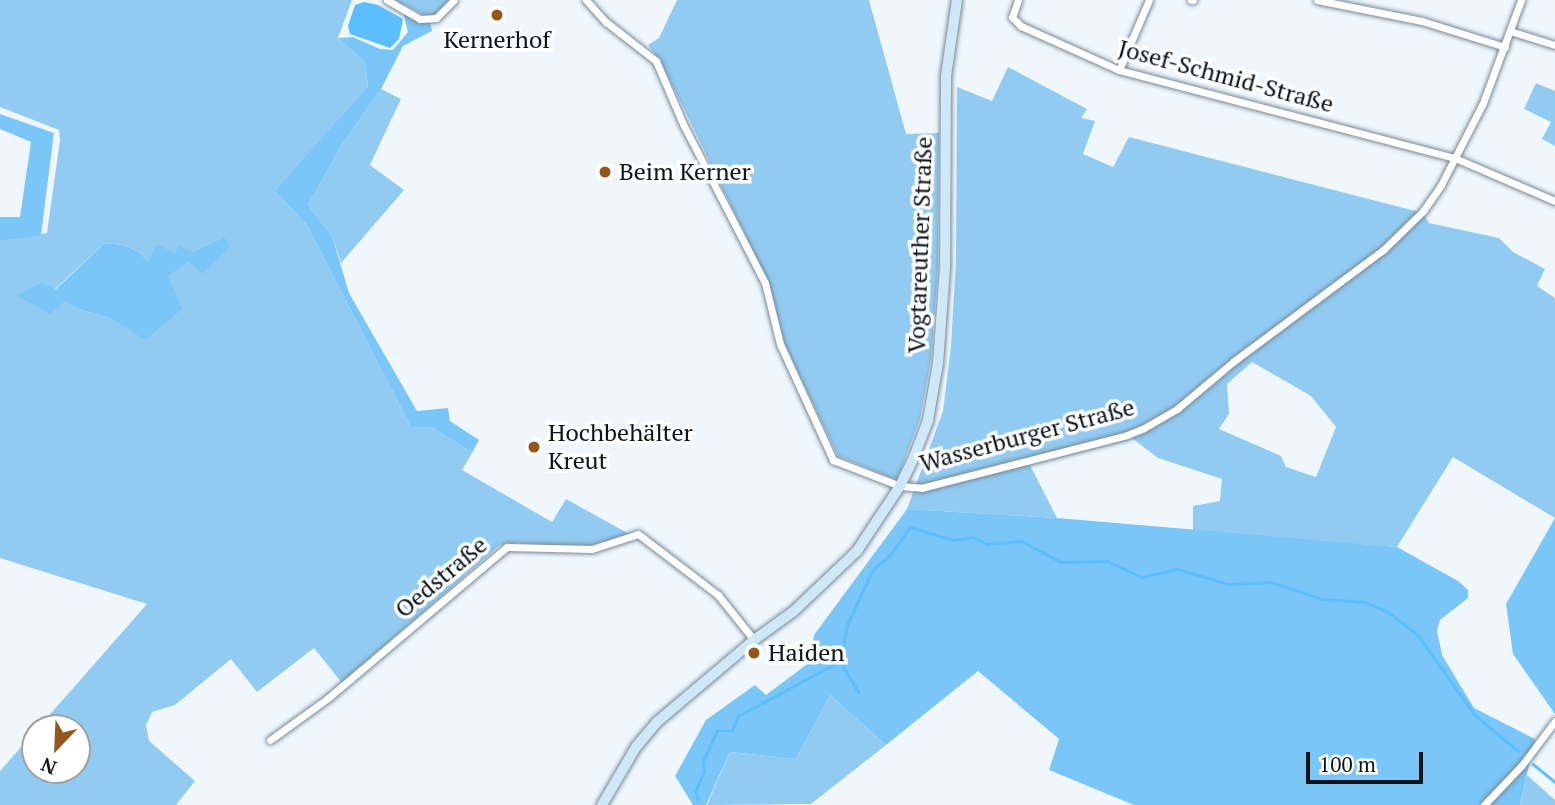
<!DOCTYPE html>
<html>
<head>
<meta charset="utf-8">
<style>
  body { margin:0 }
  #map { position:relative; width:1555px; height:805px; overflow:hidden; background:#eff7fd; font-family:"PT Serif",serif }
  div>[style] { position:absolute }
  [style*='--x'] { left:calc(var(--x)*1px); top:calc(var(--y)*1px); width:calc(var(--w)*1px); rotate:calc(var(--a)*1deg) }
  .green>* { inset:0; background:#92cbf2 }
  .forest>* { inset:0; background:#7ac6f8 }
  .water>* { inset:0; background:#5bbffe }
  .stream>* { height:2.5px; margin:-1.25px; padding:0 1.25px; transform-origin:1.25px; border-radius:1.25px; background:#5bbffe }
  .roads { filter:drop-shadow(0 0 2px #778996) drop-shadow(0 0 2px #778996) }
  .minor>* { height:7px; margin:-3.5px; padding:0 3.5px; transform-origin:3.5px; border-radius:3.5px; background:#fff }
  .secondary>* { height:10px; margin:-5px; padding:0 5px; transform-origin:5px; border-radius:5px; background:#cfe8f8 }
  .dots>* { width:19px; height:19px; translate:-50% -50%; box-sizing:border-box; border:4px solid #fff; border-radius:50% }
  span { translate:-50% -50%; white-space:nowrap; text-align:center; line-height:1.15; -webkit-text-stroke:7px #fff; paint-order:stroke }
  .poi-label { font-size:24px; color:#0d1419 }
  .left { translate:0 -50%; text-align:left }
  .street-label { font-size:24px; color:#0d1419 }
  .north { position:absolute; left:21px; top:714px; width:70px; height:70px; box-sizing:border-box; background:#fff; border:2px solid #9ea1a3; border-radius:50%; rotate:203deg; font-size:19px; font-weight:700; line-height:28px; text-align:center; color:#0d1419 }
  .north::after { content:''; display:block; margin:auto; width:24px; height:32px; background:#94561b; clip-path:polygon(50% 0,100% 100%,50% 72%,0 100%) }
  .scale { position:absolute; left:1306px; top:752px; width:117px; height:32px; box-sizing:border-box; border:4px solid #0d1419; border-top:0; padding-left:9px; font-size:21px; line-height:24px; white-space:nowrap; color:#0d1419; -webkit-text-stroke:5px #fff; paint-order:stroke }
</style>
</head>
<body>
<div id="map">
  <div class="green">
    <div style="clip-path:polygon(evenodd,0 0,352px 0,338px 38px,365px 62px,368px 86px,276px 192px,307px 225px,411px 427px,432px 427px,472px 453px,462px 470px,552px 522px,566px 499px,631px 535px,591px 545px,540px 548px,519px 543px,500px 545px,342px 683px,314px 648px,257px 692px,231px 659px,175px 705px,152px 712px,146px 725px,149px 741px,195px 781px,176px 805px,0 805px,0 771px,35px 731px,35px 770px,77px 770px,77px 728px,38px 728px,147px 604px,0 558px,0 241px,47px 233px,60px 140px,59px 130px,0 107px,0 0,224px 237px,167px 276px,145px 339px,110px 318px,81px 310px,42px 283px,55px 289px,105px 243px,124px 245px,139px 252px,148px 262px,175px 253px,192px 252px,224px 237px)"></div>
    <div style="clip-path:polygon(395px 0,452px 0,436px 15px,428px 17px)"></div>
    <div style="clip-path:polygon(677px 0,869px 0,906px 134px,939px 133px,938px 267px,931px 359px,920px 419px,897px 480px,838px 456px,784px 343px,768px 281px,660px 60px,648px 45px,659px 38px)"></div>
    <div style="clip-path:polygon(evenodd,1008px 67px,1087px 109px,1081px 118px,1095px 121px,1083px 154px,1113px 167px,1129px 137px,1423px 213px,1429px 223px,1499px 238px,1513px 252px,1545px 269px,1537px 286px,1555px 298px,1555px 518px,1453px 457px,1397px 547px,1193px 532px,1193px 506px,1220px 501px,1222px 479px,1158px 458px,1133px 439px,1030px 465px,1057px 518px,907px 509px,943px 411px,951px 346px,956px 260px,957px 87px,992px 101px,1008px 67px,1252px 362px,1311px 396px,1336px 427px,1316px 477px,1286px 467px,1281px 456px,1219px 429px,1229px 414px,1227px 384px,1252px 362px)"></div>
    <div style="clip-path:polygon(1536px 83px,1555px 91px,1555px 146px,1542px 139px,1551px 122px,1524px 109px)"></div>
    <div style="clip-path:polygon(381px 89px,401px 99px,370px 165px,404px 190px,341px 263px,332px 236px,308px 205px,343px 143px)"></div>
    <div style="clip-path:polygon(830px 695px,886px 745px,811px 804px,707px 805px,730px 752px,796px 759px)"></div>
    <div style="clip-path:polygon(1527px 775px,1555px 800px,1555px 805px,1520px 805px)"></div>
  </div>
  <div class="forest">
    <div style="clip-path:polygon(403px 12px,430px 21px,432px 31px,403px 46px,381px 89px,343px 143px,308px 205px,332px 236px,349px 293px,417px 411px,448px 408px,450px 421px,479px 440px,472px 453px,432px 427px,411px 427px,307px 225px,275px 191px,368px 86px,365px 62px,338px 38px,353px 37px,380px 49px,393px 50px,408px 32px)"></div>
    <div style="clip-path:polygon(0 114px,54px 133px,41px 235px,0 241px,0 217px,20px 217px,31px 142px,0 129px)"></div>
    <div style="clip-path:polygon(224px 237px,230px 247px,203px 274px,188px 262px,168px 276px,182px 309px,145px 340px,110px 318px,81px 310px,65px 301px,50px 314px,16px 295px,42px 283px,56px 289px,105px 243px,124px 245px,139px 252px,148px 262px,157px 244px,174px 253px,180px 246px,192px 252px)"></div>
    <div style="clip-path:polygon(907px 509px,1057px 518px,1397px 547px,1458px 581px,1468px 590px,1468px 598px,1440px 620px,1437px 631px,1442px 655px,1474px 708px,1535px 739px,1520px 805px,1134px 805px,1049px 770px,1059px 739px,978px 671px,886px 745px,830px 695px,796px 759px,730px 752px,706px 805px,693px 805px,675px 776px,706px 720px,755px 685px,766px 695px,810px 662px,814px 635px)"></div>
    <div style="clip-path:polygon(1555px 518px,1555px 714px,1513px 654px,1506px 604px)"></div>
  </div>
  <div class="water">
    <div style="clip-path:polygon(364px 2px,378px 5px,403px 19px,399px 39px,390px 48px,350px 34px,348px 26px,355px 5px)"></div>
  </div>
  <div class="stream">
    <div style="--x:840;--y:661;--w:37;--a:59"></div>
    <div style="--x:1533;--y:764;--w:28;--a:39"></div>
    <div style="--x:698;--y:800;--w:9;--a:-111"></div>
    <div style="--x:695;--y:792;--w:22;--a:-66"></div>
    <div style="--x:704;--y:772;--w:11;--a:-95"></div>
    <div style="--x:703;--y:761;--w:33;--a:-65"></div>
    <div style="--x:717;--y:731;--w:15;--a:0"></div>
    <div style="--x:732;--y:731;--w:16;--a:-68"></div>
    <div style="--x:738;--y:716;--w:116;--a:-28.3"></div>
    <div style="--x:840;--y:661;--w:37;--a:-79"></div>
    <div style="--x:847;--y:625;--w:60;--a:-65.2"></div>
    <div style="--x:872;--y:571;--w:24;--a:-42"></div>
    <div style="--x:890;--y:555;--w:34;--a:-54"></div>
    <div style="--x:910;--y:527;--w:46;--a:16.5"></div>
    <div style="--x:954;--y:540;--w:19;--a:-9"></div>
    <div style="--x:973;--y:537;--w:16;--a:27"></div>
    <div style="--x:987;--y:544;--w:35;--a:-5"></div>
    <div style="--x:1022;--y:541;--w:44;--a:28.3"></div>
    <div style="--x:1061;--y:562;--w:46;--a:-1.2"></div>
    <div style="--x:1107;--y:561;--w:38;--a:25"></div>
    <div style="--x:1142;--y:577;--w:37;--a:-13"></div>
    <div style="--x:1178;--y:569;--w:52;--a:16.7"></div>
    <div style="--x:1228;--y:584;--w:43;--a:-2.7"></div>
    <div style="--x:1271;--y:582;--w:54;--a:18.4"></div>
    <div style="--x:1322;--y:599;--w:43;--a:4"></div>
    <div style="--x:1365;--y:602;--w:25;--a:23"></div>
    <div style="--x:1388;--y:612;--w:38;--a:37"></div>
    <div style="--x:1418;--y:635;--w:98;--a:54.5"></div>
    <div style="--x:1475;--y:715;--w:56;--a:39.9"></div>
  </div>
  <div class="roads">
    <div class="minor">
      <div style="--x:387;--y:0;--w:38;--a:30"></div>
      <div style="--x:420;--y:19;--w:16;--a:-4"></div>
      <div style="--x:436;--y:18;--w:25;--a:-45"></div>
      <div style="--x:586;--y:0;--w:30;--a:48"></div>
      <div style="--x:606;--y:22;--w:63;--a:38"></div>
      <div style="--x:656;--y:61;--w:69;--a:66.8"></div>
      <div style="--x:683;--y:124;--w:179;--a:62.7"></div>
      <div style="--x:765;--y:283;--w:63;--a:76.2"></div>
      <div style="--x:780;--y:344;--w:128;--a:65.4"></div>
      <div style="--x:833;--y:460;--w:72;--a:21.2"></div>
      <div style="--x:900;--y:486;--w:21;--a:5"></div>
      <div style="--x:921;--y:488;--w:213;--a:-14.4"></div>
      <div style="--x:1127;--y:435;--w:18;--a:-22"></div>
      <div style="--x:1144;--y:428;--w:39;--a:-30"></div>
      <div style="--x:1178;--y:408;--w:73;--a:-40"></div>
      <div style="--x:1234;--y:361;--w:186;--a:-36.7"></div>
      <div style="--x:1383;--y:250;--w:56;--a:-44.3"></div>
      <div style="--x:1423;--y:211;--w:32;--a:-55"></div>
      <div style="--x:1441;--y:185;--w:92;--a:-62.9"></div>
      <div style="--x:1483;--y:103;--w:110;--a:-69.7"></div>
      <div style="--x:1018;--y:0;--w:18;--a:109"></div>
      <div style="--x:1012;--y:17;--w:13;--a:45"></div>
      <div style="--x:1021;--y:26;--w:107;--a:24.2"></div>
      <div style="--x:1119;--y:70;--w:347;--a:14.7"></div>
      <div style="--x:1455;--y:158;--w:109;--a:23.3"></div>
      <div style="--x:1191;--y:0;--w:2;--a:0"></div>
      <div style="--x:1317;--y:0;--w:107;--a:11.3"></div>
      <div style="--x:1422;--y:21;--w:87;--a:17.4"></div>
      <div style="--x:1510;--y:31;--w:47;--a:17.3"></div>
      <div style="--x:1119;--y:70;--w:76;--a:-66.8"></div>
      <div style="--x:270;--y:740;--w:72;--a:-35.9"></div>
      <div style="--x:328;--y:698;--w:234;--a:-40.2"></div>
      <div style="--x:507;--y:547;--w:85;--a:1.3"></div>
      <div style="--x:592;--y:549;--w:48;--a:-18.1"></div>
      <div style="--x:638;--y:534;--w:101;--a:37.3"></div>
      <div style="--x:718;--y:595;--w:58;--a:51.3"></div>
      <div style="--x:1484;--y:805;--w:55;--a:-46.5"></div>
      <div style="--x:1522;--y:765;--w:55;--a:-53.1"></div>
    </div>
    <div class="secondary">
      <div style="--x:602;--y:805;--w:67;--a:-59.6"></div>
      <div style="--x:636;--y:747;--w:33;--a:-50"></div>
      <div style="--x:657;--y:722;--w:127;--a:-40.2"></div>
      <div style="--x:754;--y:640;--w:49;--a:-35.9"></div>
      <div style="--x:794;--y:611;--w:87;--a:-43.6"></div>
      <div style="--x:857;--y:551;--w:78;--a:-56.5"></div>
      <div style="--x:900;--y:486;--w:32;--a:-64"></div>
      <div style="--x:914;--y:457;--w:40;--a:-69"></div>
      <div style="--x:928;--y:420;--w:58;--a:-80"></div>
      <div style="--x:938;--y:363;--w:96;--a:-85.8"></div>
      <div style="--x:945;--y:267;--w:191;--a:-89.7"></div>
      <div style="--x:946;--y:76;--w:77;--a:-81.8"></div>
    </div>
  </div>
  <div class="dots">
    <div style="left:497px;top:15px;background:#94561b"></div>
    <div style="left:605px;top:172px;background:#94561b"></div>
    <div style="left:534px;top:447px;background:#94561b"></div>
    <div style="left:754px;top:653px;background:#94561b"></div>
  </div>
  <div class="poi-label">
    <span style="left:497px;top:40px">Kernerhof</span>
    <span class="left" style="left:619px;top:172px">Beim Kerner</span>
    <span class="left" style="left:548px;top:447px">Hochbehälter<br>Kreut</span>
    <span class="left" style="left:768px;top:653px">Haiden</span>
  </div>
  <div class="street-label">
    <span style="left:1226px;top:76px;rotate:15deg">Josef-Schmid-Straße</span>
    <span style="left:920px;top:245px;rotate:-88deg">Vogtareuther Straße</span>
    <span style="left:1027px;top:435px;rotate:-15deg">Wasserburger Straße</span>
    <span style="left:441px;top:577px;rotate:-40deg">Oedstraße</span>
  </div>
  <div class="north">N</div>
  <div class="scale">100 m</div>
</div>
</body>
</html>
